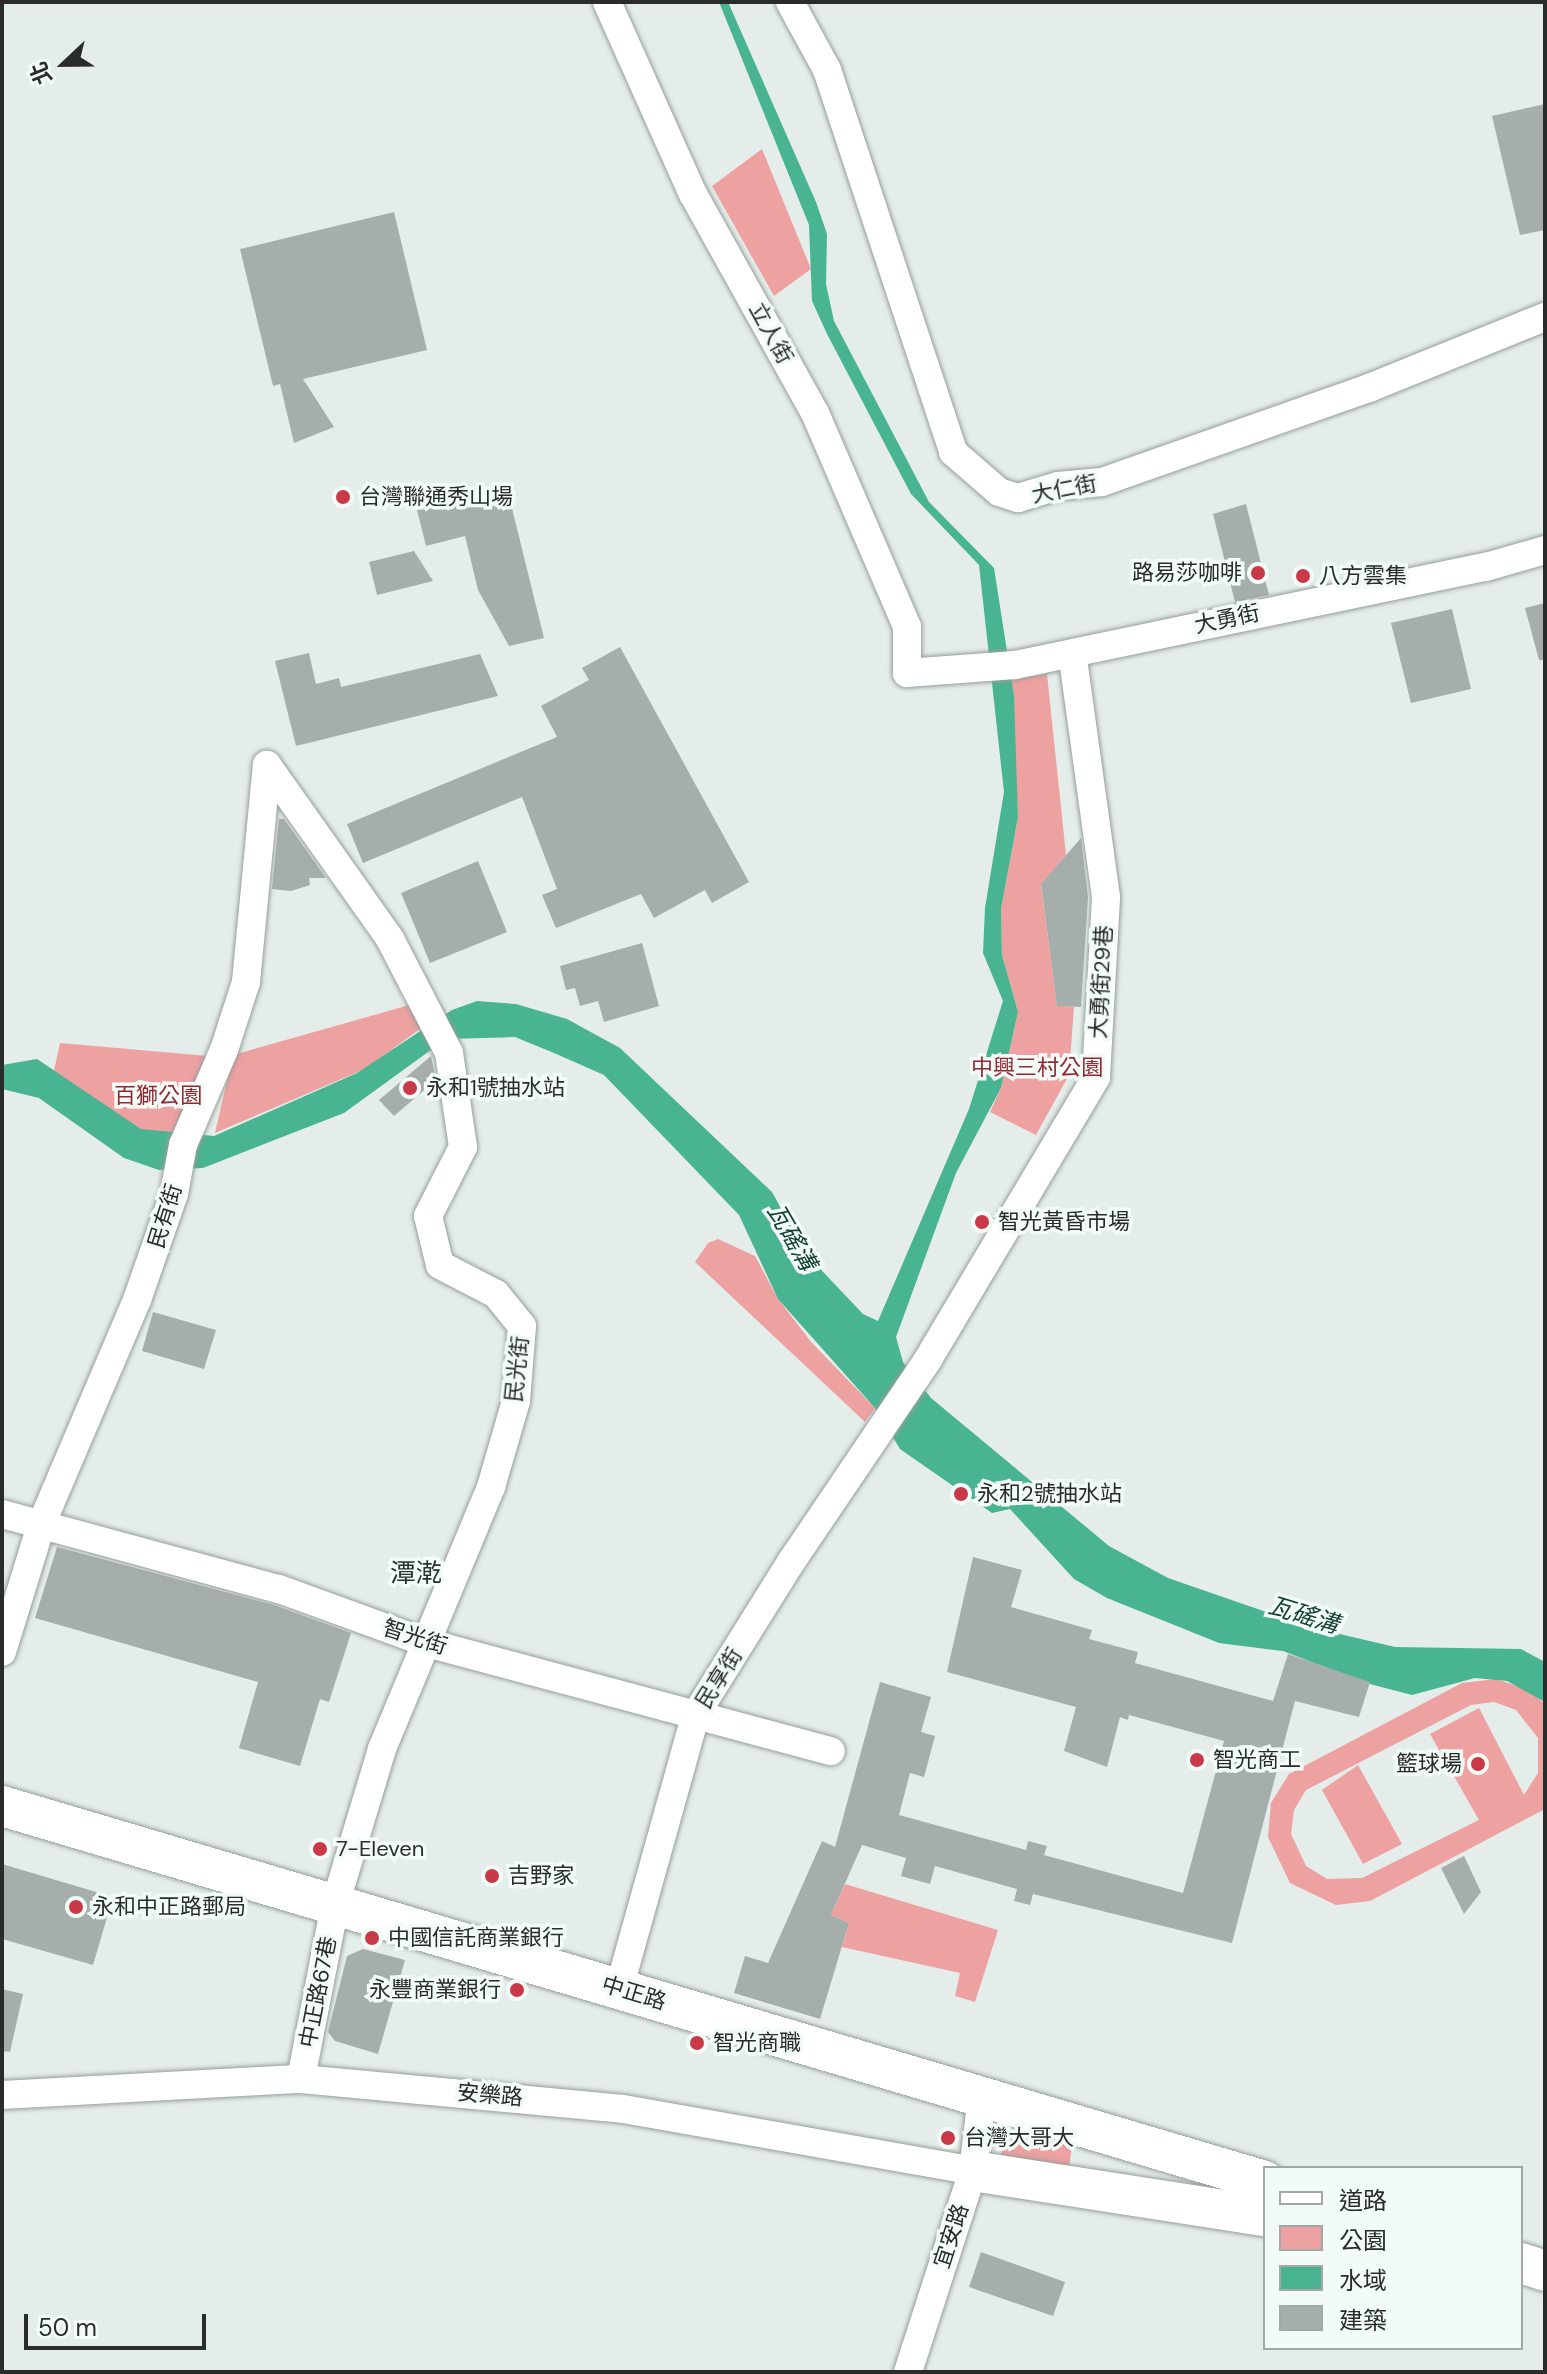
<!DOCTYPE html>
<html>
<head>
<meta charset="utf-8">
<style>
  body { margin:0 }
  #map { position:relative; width:1547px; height:2374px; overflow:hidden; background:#e4ede9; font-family:"DM Sans","Noto Sans TC",sans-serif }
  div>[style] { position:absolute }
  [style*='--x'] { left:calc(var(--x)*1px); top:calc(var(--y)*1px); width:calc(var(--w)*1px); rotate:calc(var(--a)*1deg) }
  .green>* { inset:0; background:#eda1a0 }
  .water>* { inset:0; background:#49b491 }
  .building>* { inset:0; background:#a6aeab }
  .roads { filter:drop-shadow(0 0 2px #969e9a) drop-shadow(0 0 2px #969e9a) }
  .street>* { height:28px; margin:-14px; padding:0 14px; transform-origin:14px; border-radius:14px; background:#fff }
  .secondary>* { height:40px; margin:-20px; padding:0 20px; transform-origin:20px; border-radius:20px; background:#fff }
  .dots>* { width:22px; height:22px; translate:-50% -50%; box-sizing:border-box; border:4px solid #f2fbf7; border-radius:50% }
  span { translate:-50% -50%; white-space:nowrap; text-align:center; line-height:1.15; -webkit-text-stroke:7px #f2fbf7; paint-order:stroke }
  .street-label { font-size:22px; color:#292c2b }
  .poi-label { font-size:22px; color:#292c2b }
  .left { translate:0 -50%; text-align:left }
  .right { translate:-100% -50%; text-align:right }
  .park-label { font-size:22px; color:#932832 }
  .water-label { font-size:24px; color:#134132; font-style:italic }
  .quarter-label { font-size:26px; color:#2a312e }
  .frame { position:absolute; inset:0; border:4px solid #292c2b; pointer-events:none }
  .legend { position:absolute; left:1263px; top:2166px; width:260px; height:184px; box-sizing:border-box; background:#f2fbf7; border:2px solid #a2a8a5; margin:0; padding:10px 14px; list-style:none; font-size:24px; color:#292c2b }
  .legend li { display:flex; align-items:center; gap:16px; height:40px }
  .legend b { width:40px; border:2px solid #a2a8a5 }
  .north { position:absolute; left:24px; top:24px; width:80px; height:80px; -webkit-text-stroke:6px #f2fbf7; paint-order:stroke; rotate:248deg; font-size:22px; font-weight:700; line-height:32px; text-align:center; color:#292c2b }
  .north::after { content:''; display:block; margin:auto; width:28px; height:36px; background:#292c2b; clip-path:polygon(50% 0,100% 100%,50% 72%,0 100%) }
  .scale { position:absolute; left:24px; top:2314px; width:182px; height:36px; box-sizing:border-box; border:4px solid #292c2b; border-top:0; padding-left:10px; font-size:24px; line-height:28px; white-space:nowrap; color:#292c2b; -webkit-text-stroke:6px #f2fbf7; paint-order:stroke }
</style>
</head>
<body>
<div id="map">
  <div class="green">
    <div style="clip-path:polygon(762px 149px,811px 269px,774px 296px,712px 186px)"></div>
    <div style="clip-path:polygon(1047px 674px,1066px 855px,1041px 885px,1057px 1005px,1074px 1007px,1069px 1075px,1036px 1135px,990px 1112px,1001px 1088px,1018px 1012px,1002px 955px,1001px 909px,1018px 817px,1011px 680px)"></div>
    <div style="clip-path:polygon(413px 1004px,424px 1026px,365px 1069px,215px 1133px,233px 1055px)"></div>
    <div style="clip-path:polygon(60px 1043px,219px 1057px,185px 1150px,101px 1122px,51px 1085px)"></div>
    <div style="clip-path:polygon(718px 1239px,755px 1256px,778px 1299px,812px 1343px,875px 1408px,865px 1422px,695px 1262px,708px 1243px)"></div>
    <div style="clip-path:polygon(evenodd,1496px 1679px,1529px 1690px,1545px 1704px,1543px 1810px,1370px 1901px,1336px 1905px,1290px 1883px,1268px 1837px,1271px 1803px,1289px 1774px,1462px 1683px,1496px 1679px,1494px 1702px,1516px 1710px,1538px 1738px,1538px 1773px,1524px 1795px,1479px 1708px,1430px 1734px,1479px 1820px,1362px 1878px,1327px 1879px,1306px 1866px,1291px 1834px,1294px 1810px,1306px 1790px,1471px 1705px,1494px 1702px)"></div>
    <div style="clip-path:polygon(1358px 1765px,1402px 1844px,1363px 1864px,1322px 1790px)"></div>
    <div style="clip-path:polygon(845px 1884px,998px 1930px,975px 2002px,955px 1996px,960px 1973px,842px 1947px,849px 1923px,831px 1915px)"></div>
    <div style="clip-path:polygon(1018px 2133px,1072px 2146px,1069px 2168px,1000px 2156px,1008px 2136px)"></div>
  </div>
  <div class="water">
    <div style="clip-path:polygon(719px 2px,728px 2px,816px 202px,827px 234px,826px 284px,834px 321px,929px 502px,994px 568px,1014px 696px,1018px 817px,1001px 909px,1002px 955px,1018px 1012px,1001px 1088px,956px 1173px,896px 1337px,903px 1362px,931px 1398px,1109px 1546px,1168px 1578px,1310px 1627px,1395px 1647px,1521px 1649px,1545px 1662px,1545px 1702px,1507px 1681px,1475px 1678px,1412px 1695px,1366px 1683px,1283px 1651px,1219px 1643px,1107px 1598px,1074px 1579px,1010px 1509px,992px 1513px,900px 1449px,875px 1408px,778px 1299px,739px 1215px,604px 1075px,554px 1053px,515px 1037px,446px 1039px,344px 1113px,203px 1168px,159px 1170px,124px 1158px,39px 1098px,2px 1089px,2px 1065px,37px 1059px,141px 1129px,214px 1136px,357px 1073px,452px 1010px,477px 1001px,516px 1004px,567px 1019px,620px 1048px,772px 1192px,807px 1255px,863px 1314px,878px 1321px,969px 1109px,1003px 1001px,983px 953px,985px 908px,1004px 792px,979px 565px,911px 494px,827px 334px,812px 301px,809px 225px)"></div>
  </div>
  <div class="building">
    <div style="clip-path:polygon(1545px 104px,1545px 230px,1520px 235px,1492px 116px)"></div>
    <div style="clip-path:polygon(394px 212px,427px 350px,303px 379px,334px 427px,294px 443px,280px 384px,273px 386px,240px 249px)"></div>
    <div style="clip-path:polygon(507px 488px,544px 638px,509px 646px,478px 590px,465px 536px,426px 546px,417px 510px)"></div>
    <div style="clip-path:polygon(1246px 504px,1269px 595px,1235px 602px,1213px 514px)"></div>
    <div style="clip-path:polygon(414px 551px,433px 581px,377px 595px,369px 562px)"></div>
    <div style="clip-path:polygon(1545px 603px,1545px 660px,1539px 660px,1525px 608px)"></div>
    <div style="clip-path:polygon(1452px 609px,1471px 689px,1411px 703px,1391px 623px)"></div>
    <div style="clip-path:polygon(620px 647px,749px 882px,712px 903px,705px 890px,654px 918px,641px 894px,556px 928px,542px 895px,557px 889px,522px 797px,363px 863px,347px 824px,557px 737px,541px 706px,589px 680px,582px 668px)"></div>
    <div style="clip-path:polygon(309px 653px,316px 684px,339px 678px,341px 687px,480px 654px,498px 696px,296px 746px,275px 661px)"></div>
    <div style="clip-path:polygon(279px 819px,284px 819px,326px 878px,309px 878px,310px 885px,291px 891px,272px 889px)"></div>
    <div style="clip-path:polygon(1081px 838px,1088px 897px,1081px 1007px,1057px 1006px,1041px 884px)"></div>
    <div style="clip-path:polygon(478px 861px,507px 932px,430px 963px,401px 893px)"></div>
    <div style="clip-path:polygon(642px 943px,659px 1006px,604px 1022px,598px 1001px,580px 1006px,575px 988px,566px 990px,560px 966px)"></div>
    <div style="clip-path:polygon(431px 1056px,436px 1080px,394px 1116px,379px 1100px)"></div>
    <div style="clip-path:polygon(153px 1312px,216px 1330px,204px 1369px,142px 1351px)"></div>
    <div style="clip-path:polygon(57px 1547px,274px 1605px,351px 1633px,329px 1702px,320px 1699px,300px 1766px,239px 1748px,258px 1682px,35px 1618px)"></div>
    <div style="clip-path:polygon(973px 1557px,1022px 1570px,1011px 1607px,1092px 1630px,1089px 1639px,1138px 1652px,1135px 1663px,1273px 1701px,1288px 1654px,1370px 1682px,1359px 1717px,1295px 1701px,1232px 1943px,1033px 1894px,1030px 1905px,1014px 1901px,1017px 1889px,935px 1866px,930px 1884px,901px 1876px,906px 1858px,862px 1845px,831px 1915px,849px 1923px,820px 2019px,734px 1993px,745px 1956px,768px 1963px,822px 1841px,835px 1847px,880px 1682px,931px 1697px,921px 1732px,935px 1736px,924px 1777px,910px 1773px,899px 1815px,1026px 1850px,1028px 1841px,1047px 1846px,1044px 1855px,1183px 1893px,1224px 1741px,1129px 1715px,1128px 1720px,1120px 1717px,1107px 1767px,1064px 1751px,1076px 1707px,947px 1672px)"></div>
    <div style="clip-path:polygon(1464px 1856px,1481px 1892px,1464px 1914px,1441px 1868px)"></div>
    <div style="clip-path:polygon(2px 1864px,113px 1897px,93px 1965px,2px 1939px)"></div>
    <div style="clip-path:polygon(363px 1949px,405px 1960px,378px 2054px,335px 2041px,328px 2032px,347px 1956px)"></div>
    <div style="clip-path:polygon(2px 1989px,23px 1994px,10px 2052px,2px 2051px)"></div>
    <div style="clip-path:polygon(981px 2252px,1065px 2282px,1053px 2316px,969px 2287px)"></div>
  </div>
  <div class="roads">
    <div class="street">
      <div style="--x:607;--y:2;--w:210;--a:65.9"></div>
      <div style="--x:693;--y:194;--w:251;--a:60.9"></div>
      <div style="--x:815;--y:413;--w:233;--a:66.7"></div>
      <div style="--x:907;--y:627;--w:46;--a:90"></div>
      <div style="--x:907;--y:673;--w:108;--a:-4.2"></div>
      <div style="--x:1015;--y:665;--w:481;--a:-11.8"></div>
      <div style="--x:1486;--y:567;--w:61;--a:-16.1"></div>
      <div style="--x:790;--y:2;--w:77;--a:61.4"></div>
      <div style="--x:827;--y:70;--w:402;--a:71.7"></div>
      <div style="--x:953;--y:452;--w:61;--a:41"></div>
      <div style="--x:999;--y:492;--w:20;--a:18"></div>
      <div style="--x:1018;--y:498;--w:42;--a:-16.7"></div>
      <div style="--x:1058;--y:486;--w:44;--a:-5.2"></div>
      <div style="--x:1102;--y:482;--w:283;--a:-19.4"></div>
      <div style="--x:1369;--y:388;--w:190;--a:-22"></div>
      <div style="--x:267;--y:765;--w:213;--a:54.7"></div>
      <div style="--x:390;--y:939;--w:128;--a:62.6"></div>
      <div style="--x:449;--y:1053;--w:95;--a:81.5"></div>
      <div style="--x:463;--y:1147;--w:77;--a:116.9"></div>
      <div style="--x:428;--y:1216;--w:50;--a:76.2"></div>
      <div style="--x:440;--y:1265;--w:63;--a:27.4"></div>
      <div style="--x:496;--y:1294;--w:41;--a:50.9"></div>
      <div style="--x:522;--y:1326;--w:75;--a:94.6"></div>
      <div style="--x:516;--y:1401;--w:90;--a:106.2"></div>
      <div style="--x:491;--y:1487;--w:284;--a:112.6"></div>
      <div style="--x:382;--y:1749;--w:163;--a:106.8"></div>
      <div style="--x:335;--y:1905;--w:177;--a:101.1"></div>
      <div style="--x:2;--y:1514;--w:287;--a:15.2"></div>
      <div style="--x:279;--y:1589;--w:158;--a:20"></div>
      <div style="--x:427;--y:1643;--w:418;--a:15"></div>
      <div style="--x:2;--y:1652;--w:133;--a:-72.9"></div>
      <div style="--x:41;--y:1525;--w:245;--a:-66.9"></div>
      <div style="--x:137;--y:1300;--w:112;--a:-70.8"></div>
      <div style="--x:174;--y:1194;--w:50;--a:-79.6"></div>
      <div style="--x:183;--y:1145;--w:103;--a:-66.7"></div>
      <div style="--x:224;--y:1050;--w:71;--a:-72.1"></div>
      <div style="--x:246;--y:982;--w:218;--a:-84.5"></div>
      <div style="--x:619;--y:1989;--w:286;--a:-74.4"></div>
      <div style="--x:696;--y:1714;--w:179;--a:-58"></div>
      <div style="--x:791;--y:1562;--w:243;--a:-55.9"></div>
      <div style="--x:927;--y:1361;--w:330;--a:-59.2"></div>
      <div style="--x:1096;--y:1077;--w:180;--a:-86.8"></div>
      <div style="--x:1106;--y:897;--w:246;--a:-97.9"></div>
      <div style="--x:2;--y:2095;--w:299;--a:-3.1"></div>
      <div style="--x:301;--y:2079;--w:323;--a:5.3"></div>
      <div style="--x:623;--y:2109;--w:355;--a:10"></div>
      <div style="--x:908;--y:2372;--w:211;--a:-72.1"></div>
      <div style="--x:973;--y:2171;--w:75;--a:-83.1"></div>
    </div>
    <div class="secondary">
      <div style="--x:2;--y:1806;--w:1317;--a:16.54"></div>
      <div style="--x:973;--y:2171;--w:295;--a:8.8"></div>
      <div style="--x:1521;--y:2263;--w:25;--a:18"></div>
    </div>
  </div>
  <div class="dots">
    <div style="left:343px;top:497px;background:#c93947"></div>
    <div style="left:1258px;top:573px;background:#c93947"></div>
    <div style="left:1303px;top:576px;background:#c93947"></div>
    <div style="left:410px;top:1088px;background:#c93947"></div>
    <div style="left:982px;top:1222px;background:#c93947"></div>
    <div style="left:961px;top:1494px;background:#c93947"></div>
    <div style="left:1197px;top:1760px;background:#c93947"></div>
    <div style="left:1478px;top:1764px;background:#c93947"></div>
    <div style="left:320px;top:1849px;background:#c93947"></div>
    <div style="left:492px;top:1876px;background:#c93947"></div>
    <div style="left:76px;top:1907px;background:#c93947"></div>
    <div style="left:372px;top:1938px;background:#c93947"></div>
    <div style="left:517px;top:1990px;background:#c93947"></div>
    <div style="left:697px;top:2043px;background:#c93947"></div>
    <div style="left:948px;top:2138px;background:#c93947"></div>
  </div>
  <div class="street-label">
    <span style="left:771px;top:333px;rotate:61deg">立人街</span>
    <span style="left:1064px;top:489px;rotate:-11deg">大仁街</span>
    <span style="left:1227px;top:619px;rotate:-12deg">大勇街</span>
    <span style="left:1101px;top:982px;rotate:-87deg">大勇街29巷</span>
    <span style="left:165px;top:1216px;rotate:-73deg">民有街</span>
    <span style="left:517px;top:1369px;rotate:-84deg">民光街</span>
    <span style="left:415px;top:1637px;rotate:18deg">智光街</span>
    <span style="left:719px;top:1678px;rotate:-58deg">民享街</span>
    <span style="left:318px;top:1992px;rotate:-79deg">中正路67巷</span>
    <span style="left:634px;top:1993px;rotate:17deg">中正路</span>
    <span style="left:490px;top:2095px;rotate:5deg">安樂路</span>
    <span style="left:951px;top:2236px;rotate:-72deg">宜安路</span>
  </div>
  <div class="poi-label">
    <span class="left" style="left:359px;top:497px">台灣聯通秀山場</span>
    <span class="right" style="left:1242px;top:573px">路易莎咖啡</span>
    <span class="left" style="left:1319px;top:576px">八方雲集</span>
    <span class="left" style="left:426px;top:1088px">永和1號抽水站</span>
    <span class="left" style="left:998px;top:1222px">智光黃昏市場</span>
    <span class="left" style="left:977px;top:1494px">永和2號抽水站</span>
    <span class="left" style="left:1213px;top:1760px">智光商工</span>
    <span class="right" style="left:1462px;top:1764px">籃球場</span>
    <span class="left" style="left:336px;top:1849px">7-Eleven</span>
    <span class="left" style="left:508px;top:1876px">吉野家</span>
    <span class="left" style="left:92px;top:1907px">永和中正路郵局</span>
    <span class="left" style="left:388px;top:1938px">中國信託商業銀行</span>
    <span class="right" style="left:501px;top:1990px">永豐商業銀行</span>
    <span class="left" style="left:713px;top:2043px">智光商職</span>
    <span class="left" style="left:964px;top:2138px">台灣大哥大</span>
  </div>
  <div class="park-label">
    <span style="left:1037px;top:1068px">中興三村公園</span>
    <span style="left:158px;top:1096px">百獅公園</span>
  </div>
  <div class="water-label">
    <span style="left:792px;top:1237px;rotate:60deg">瓦磘溝</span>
    <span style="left:1304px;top:1615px;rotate:17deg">瓦磘溝</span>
  </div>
  <div class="quarter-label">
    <span style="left:416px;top:1574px">潭漧</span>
  </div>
  <div class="frame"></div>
  <ul class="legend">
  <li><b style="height:10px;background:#fff"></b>道路</li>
  <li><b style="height:22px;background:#eda1a0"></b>公園</li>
  <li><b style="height:22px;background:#49b491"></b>水域</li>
  <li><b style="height:22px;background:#a6aeab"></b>建築</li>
  </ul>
  <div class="north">北</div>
  <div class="scale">50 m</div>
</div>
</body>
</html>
